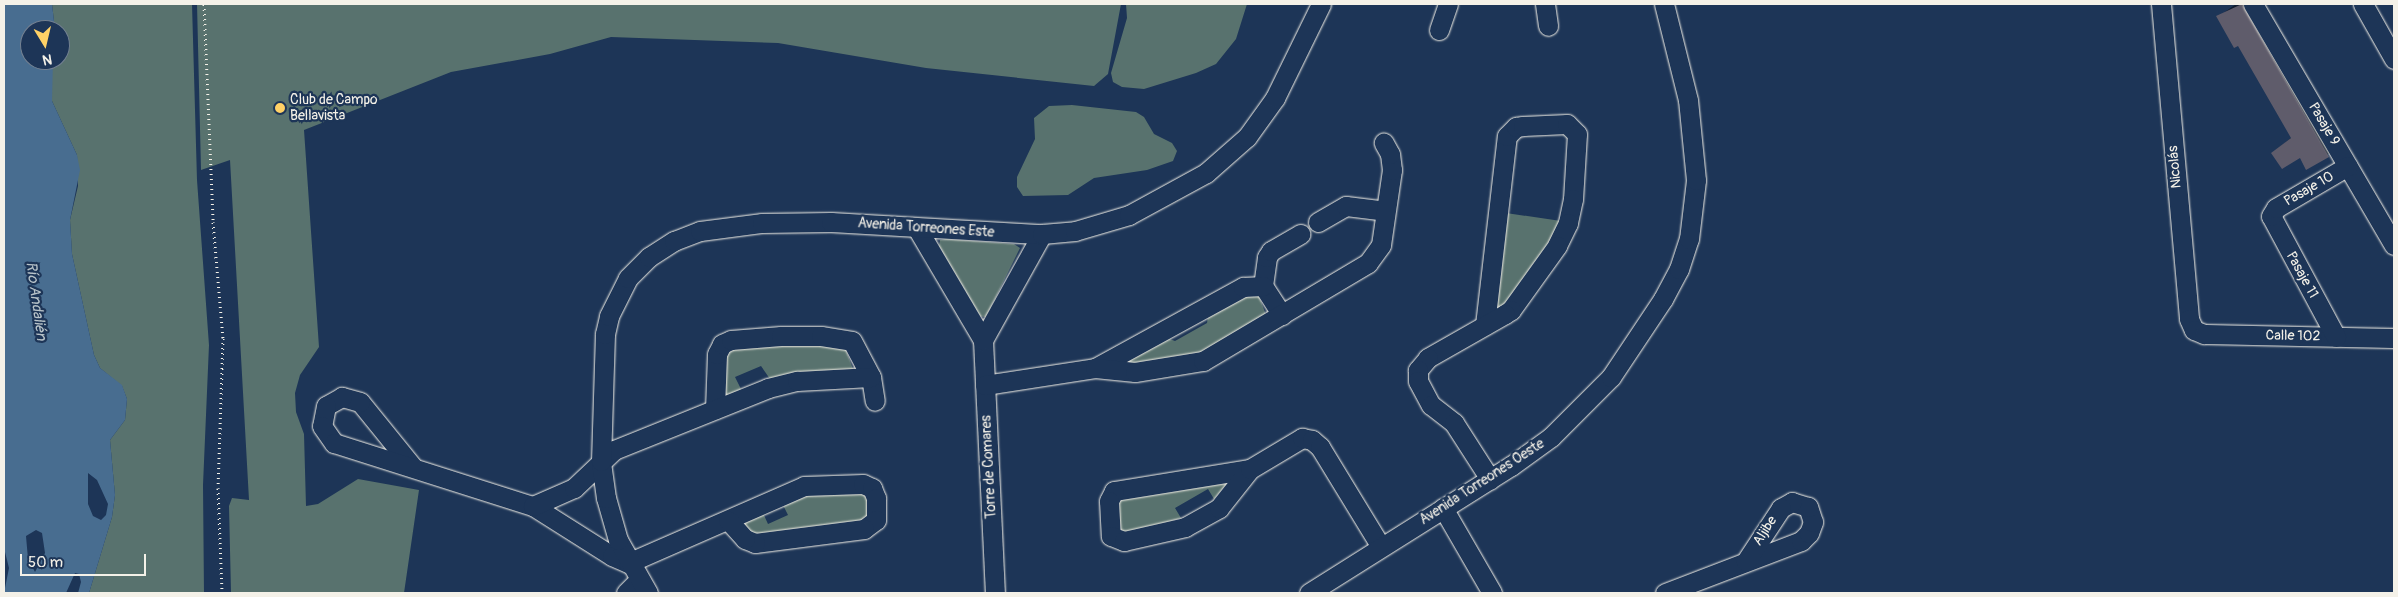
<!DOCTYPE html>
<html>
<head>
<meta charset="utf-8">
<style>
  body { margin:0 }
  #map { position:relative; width:2398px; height:597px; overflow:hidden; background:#1d3557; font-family:Pangolin,sans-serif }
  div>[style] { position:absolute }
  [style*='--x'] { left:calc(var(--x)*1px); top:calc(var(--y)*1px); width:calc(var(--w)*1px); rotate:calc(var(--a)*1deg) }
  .green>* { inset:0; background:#58726e }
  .water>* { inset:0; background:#486d90 }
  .shadow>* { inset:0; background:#0007 }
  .building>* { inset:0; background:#5f5c6b }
  .path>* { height:3px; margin-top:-1.5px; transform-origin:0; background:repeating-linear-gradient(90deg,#f4f1e8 0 1px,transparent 0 5px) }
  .roads { filter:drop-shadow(0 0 1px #f4f1e8) drop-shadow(0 0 1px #f4f1e8) }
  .minor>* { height:19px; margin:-9.5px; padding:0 9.5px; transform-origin:9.5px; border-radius:9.5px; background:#1d3557 }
  .dots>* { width:14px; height:14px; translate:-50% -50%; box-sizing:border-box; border:2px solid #1d3557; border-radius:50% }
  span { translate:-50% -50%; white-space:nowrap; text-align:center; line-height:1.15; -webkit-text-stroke:4.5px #1d3557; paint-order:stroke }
  .poi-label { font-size:14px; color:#f4f1e8 }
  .left { translate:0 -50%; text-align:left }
  .street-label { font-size:14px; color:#f4f1e8 }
  .water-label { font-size:15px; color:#b8c3c9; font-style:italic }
  .frame { position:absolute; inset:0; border:5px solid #f4f1e8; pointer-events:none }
  .north { position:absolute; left:20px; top:20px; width:50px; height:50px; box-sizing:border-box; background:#1d3557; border:1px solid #738091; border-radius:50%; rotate:171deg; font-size:14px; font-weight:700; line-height:20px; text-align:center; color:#f4f1e8 }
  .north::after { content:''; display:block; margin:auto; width:18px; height:22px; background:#ffd166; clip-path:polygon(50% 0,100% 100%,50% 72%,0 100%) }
  .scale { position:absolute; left:20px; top:554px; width:126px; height:22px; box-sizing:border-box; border:2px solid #f4f1e8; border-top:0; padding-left:6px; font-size:15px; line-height:18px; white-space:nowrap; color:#f4f1e8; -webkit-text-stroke:4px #1d3557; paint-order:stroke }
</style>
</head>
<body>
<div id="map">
  <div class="green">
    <div style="clip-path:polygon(52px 4px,192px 4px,197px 180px,209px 345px,203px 485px,204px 593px,89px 593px,112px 517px,115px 495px,110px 440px,125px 420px,127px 399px,122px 386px,100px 368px,94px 355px,72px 254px,70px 220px,78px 186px,77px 155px,52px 101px,52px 63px,53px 60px,60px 60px,60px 30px,55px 30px)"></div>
    <div style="clip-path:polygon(197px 4px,1121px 4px,1108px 74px,1094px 86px,926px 68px,778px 43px,611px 37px,550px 54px,451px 72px,304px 130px,319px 347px,300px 375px,295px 393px,296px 412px,304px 434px,306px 506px,318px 504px,358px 479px,419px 490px,404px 593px,231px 593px,229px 506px,232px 498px,249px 500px,230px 160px,201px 170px)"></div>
    <div style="clip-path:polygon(1126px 4px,1247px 4px,1236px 39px,1216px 64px,1196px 73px,1144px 89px,1122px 87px,1113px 82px,1111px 73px,1127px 18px)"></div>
    <div style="clip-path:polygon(1072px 105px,1136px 112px,1144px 117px,1154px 134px,1172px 143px,1177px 151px,1173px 161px,1147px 170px,1094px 178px,1068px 195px,1023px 196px,1017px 187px,1017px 177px,1035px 139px,1034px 118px,1049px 106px)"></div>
    <div style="clip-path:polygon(1506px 213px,1561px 221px,1559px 229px,1504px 309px,1495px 308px)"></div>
    <div style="clip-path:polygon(946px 239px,1014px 244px,1020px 248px,986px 317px,976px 316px,939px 246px,940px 240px)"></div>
    <div style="clip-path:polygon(1245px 292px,1258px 293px,1266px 315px,1204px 356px,1125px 368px,1121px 361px,1164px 337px,1175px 341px,1207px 323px,1209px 311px)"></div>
    <div style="clip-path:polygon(843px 342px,853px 369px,770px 379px,761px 366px,735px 377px,742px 391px,724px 398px,726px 348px)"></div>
    <div style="clip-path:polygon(1230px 480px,1214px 499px,1208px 489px,1175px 508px,1181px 518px,1121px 537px,1115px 497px)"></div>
    <div style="clip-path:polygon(808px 491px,867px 491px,870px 520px,762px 538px,742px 528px,742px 519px,763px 513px,768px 524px,788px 515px,783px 505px)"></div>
  </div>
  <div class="water">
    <div style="clip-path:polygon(evenodd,4px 4px,52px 4px,55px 30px,30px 30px,30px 60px,53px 60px,52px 101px,77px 155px,80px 170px,70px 220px,72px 254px,94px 355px,100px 368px,122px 385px,127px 399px,125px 420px,110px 440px,115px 495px,112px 517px,89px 593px,78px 593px,81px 582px,79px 574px,75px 573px,66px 593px,4px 593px,9px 568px,4px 548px,4px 4px,88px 473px,97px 480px,108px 504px,106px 515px,101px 520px,93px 516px,88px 504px,88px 473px,4px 4px,36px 530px,42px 533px,45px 553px,35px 572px,28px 559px,26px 536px,36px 530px)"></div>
  </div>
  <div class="shadow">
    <div style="clip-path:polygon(2236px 4px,2253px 4px,2336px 149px,2307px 168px,2300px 156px,2273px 153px,2292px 137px,2238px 44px,2218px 17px)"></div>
  </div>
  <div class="building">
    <div style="clip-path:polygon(2242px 4px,2329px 157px,2306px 170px,2300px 158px,2282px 169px,2271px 153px,2291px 138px,2238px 46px,2234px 48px,2216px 16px)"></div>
  </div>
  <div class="path">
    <div style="--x:204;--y:4;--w:218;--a:87.6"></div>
    <div style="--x:213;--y:222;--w:116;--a:85.1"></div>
    <div style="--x:223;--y:338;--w:150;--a:91.9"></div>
    <div style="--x:218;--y:488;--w:105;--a:87.8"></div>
  </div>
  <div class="roads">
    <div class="minor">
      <div style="--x:1545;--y:4;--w:22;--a:82"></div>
      <div style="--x:2161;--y:4;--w:316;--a:84.9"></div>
      <div style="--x:2189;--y:319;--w:12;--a:66"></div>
      <div style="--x:2194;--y:330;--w:11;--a:22"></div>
      <div style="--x:2204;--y:334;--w:190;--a:1.2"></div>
      <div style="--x:2253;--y:4;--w:279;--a:59.7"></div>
      <div style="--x:2363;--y:4;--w:63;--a:60.6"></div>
      <div style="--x:1439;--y:30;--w:28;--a:-71"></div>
      <div style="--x:1318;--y:222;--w:32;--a:-30"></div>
      <div style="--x:1346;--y:206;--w:39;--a:7"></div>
      <div style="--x:917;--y:228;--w:130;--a:59.5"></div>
      <div style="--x:983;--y:340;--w:253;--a:87.3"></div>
      <div style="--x:1282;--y:315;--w:35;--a:-123"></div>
      <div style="--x:1263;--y:286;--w:29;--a:-82"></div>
      <div style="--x:1267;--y:257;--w:7;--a:-56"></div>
      <div style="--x:1271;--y:251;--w:34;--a:-30"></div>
      <div style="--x:1485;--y:325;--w:190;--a:-83.4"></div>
      <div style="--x:1507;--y:136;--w:13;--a:-45"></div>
      <div style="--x:1516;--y:127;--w:7;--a:-8"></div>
      <div style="--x:1523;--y:126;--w:44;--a:-2.6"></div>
      <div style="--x:1567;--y:124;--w:14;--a:45"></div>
      <div style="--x:1577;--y:134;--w:65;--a:93.5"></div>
      <div style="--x:1573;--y:199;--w:25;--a:102"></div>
      <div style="--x:1568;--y:223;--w:25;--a:116"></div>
      <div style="--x:1557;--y:246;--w:79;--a:125.7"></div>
      <div style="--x:1511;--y:310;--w:7;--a:146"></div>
      <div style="--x:1505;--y:314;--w:89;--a:150.3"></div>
      <div style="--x:1428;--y:358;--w:16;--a:130"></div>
      <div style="--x:1418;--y:370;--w:11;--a:90"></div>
      <div style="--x:1418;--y:381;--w:27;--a:62"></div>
      <div style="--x:1431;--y:405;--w:29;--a:38"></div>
      <div style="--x:1454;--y:423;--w:67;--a:57.3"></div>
      <div style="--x:2336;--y:337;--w:137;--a:-118.2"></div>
      <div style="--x:2271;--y:216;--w:9;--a:-58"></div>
      <div style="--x:2276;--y:208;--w:83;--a:-30.3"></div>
      <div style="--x:983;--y:340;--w:121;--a:-60.9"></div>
      <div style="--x:1095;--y:368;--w:169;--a:-28.7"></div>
      <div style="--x:1243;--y:287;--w:20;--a:-3"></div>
      <div style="--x:985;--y:385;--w:111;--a:-8.8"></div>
      <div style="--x:1095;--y:368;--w:40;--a:5.7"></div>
      <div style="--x:1135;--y:372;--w:69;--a:-9.2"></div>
      <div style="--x:1203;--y:361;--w:192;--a:-30.7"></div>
      <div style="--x:1368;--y:263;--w:22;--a:-54"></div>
      <div style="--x:1381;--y:245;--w:76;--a:-81.7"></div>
      <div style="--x:1392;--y:170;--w:16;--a:-97"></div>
      <div style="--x:1390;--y:154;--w:13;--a:-119"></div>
      <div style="--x:715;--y:409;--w:55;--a:-87.9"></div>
      <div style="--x:717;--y:354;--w:11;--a:-63"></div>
      <div style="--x:722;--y:344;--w:10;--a:-24"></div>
      <div style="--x:731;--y:340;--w:50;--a:-4.6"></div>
      <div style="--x:781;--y:336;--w:40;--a:0"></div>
      <div style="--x:821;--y:336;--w:31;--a:9"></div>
      <div style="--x:852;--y:341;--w:41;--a:62.2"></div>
      <div style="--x:871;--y:377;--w:24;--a:81"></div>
      <div style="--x:412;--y:466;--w:82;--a:-129.1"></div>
      <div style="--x:360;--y:402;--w:19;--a:-164"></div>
      <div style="--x:342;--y:397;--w:18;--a:151"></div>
      <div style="--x:326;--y:406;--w:20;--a:101"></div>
      <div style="--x:322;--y:426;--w:21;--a:55"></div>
      <div style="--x:334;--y:443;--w:209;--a:17.6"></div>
      <div style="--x:533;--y:506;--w:93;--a:32.3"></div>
      <div style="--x:612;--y:556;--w:17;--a:24"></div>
      <div style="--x:628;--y:563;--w:192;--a:-23.6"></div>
      <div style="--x:804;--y:486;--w:59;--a:-1.9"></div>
      <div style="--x:863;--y:484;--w:10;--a:24"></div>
      <div style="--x:872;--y:488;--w:11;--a:68"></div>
      <div style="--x:876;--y:498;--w:22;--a:90"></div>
      <div style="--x:876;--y:520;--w:15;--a:143"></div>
      <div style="--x:864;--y:529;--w:110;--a:172.7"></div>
      <div style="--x:755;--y:543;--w:11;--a:-158"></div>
      <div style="--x:745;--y:539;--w:25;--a:-132"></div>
      <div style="--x:1250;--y:469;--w:138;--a:170.8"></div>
      <div style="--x:1114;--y:491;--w:11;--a:117"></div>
      <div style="--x:1109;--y:501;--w:35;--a:87"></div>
      <div style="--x:1111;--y:536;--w:14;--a:21"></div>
      <div style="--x:1124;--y:541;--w:63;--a:-12.9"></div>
      <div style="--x:1185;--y:527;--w:39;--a:-29"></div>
      <div style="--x:1219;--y:508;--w:50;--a:-51.5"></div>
      <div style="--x:1250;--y:469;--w:61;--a:-30.8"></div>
      <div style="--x:1302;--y:438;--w:10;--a:11"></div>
      <div style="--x:1312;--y:440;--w:11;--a:41"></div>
      <div style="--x:1320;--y:447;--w:117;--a:58.6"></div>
      <div style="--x:533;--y:506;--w:45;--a:-23.7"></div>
      <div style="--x:574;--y:488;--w:55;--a:-43.5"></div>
      <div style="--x:614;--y:450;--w:166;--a:-21.9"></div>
      <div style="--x:768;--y:388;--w:30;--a:-14"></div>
      <div style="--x:797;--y:381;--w:74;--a:-3.1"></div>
      <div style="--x:1443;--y:508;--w:98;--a:60"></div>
      <div style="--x:626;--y:593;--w:18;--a:-45"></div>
      <div style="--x:648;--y:593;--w:61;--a:-119.5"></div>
      <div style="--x:618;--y:540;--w:44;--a:-105.9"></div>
      <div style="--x:606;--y:498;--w:37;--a:-98"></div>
      <div style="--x:601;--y:461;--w:127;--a:-88.2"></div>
      <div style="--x:605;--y:334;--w:18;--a:-77"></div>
      <div style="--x:609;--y:316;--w:42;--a:-63.4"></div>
      <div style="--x:628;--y:278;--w:30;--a:-45"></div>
      <div style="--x:649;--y:257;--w:30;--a:-33"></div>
      <div style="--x:674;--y:241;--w:28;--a:-21"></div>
      <div style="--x:700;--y:231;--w:63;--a:-7.4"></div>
      <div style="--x:762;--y:223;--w:69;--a:-0.8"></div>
      <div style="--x:831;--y:222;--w:211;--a:3.3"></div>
      <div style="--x:1042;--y:234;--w:33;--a:-5"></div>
      <div style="--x:1075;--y:231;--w:56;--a:-16.5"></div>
      <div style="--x:1129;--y:215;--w:88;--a:-28.6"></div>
      <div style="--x:1206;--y:173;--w:55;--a:-41.3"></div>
      <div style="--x:1247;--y:137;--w:48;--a:-54.3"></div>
      <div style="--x:1275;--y:98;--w:105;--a:-63.9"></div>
      <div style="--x:1309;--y:593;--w:239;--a:-32.2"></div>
      <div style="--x:1511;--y:466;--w:49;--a:-35.9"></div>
      <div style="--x:1551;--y:437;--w:85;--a:-45"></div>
      <div style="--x:1611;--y:377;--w:94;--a:-56.3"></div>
      <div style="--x:1663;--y:299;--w:34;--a:-62"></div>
      <div style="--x:1679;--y:269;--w:32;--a:-72"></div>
      <div style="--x:1689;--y:239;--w:59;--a:-83.2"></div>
      <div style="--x:1696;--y:180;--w:80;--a:-95.7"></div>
      <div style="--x:1688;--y:100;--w:99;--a:-104"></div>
      <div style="--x:1665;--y:593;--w:146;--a:-20.9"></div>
      <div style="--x:1801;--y:541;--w:11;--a:-45"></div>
      <div style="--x:1809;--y:533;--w:12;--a:-70"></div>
      <div style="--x:1813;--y:522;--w:16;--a:-108"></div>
      <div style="--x:1808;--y:507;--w:17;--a:-163"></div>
      <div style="--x:1792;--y:502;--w:13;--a:151"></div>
      <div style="--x:1781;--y:508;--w:64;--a:123.4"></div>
    </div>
  </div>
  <div class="dots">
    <div style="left:280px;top:108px;background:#ffd166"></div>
  </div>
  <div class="poi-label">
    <span class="left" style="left:290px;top:108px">Club de Campo<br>Bellavista</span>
  </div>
  <div class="street-label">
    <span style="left:2324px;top:124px;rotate:59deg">Pasaje 9</span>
    <span style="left:2175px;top:167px;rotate:-95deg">Nicolás</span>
    <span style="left:2309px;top:189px;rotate:-30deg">Pasaje 10</span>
    <span style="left:926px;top:228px;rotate:4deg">Avenida Torreones Este</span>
    <span style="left:2302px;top:275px;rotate:61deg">Pasaje 11</span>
    <span style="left:2293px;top:336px;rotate:1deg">Calle 102</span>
    <span style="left:989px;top:467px;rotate:-93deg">Torre de Comares</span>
    <span style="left:1482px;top:482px;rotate:-33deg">Avenida Torreones Oeste</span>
    <span style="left:1765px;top:531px;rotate:-57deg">Aljibe</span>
  </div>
  <div class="water-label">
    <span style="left:36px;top:301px;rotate:82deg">Río Andalién</span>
  </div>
  <div class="frame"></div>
  <div class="north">N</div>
  <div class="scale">50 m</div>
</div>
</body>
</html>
